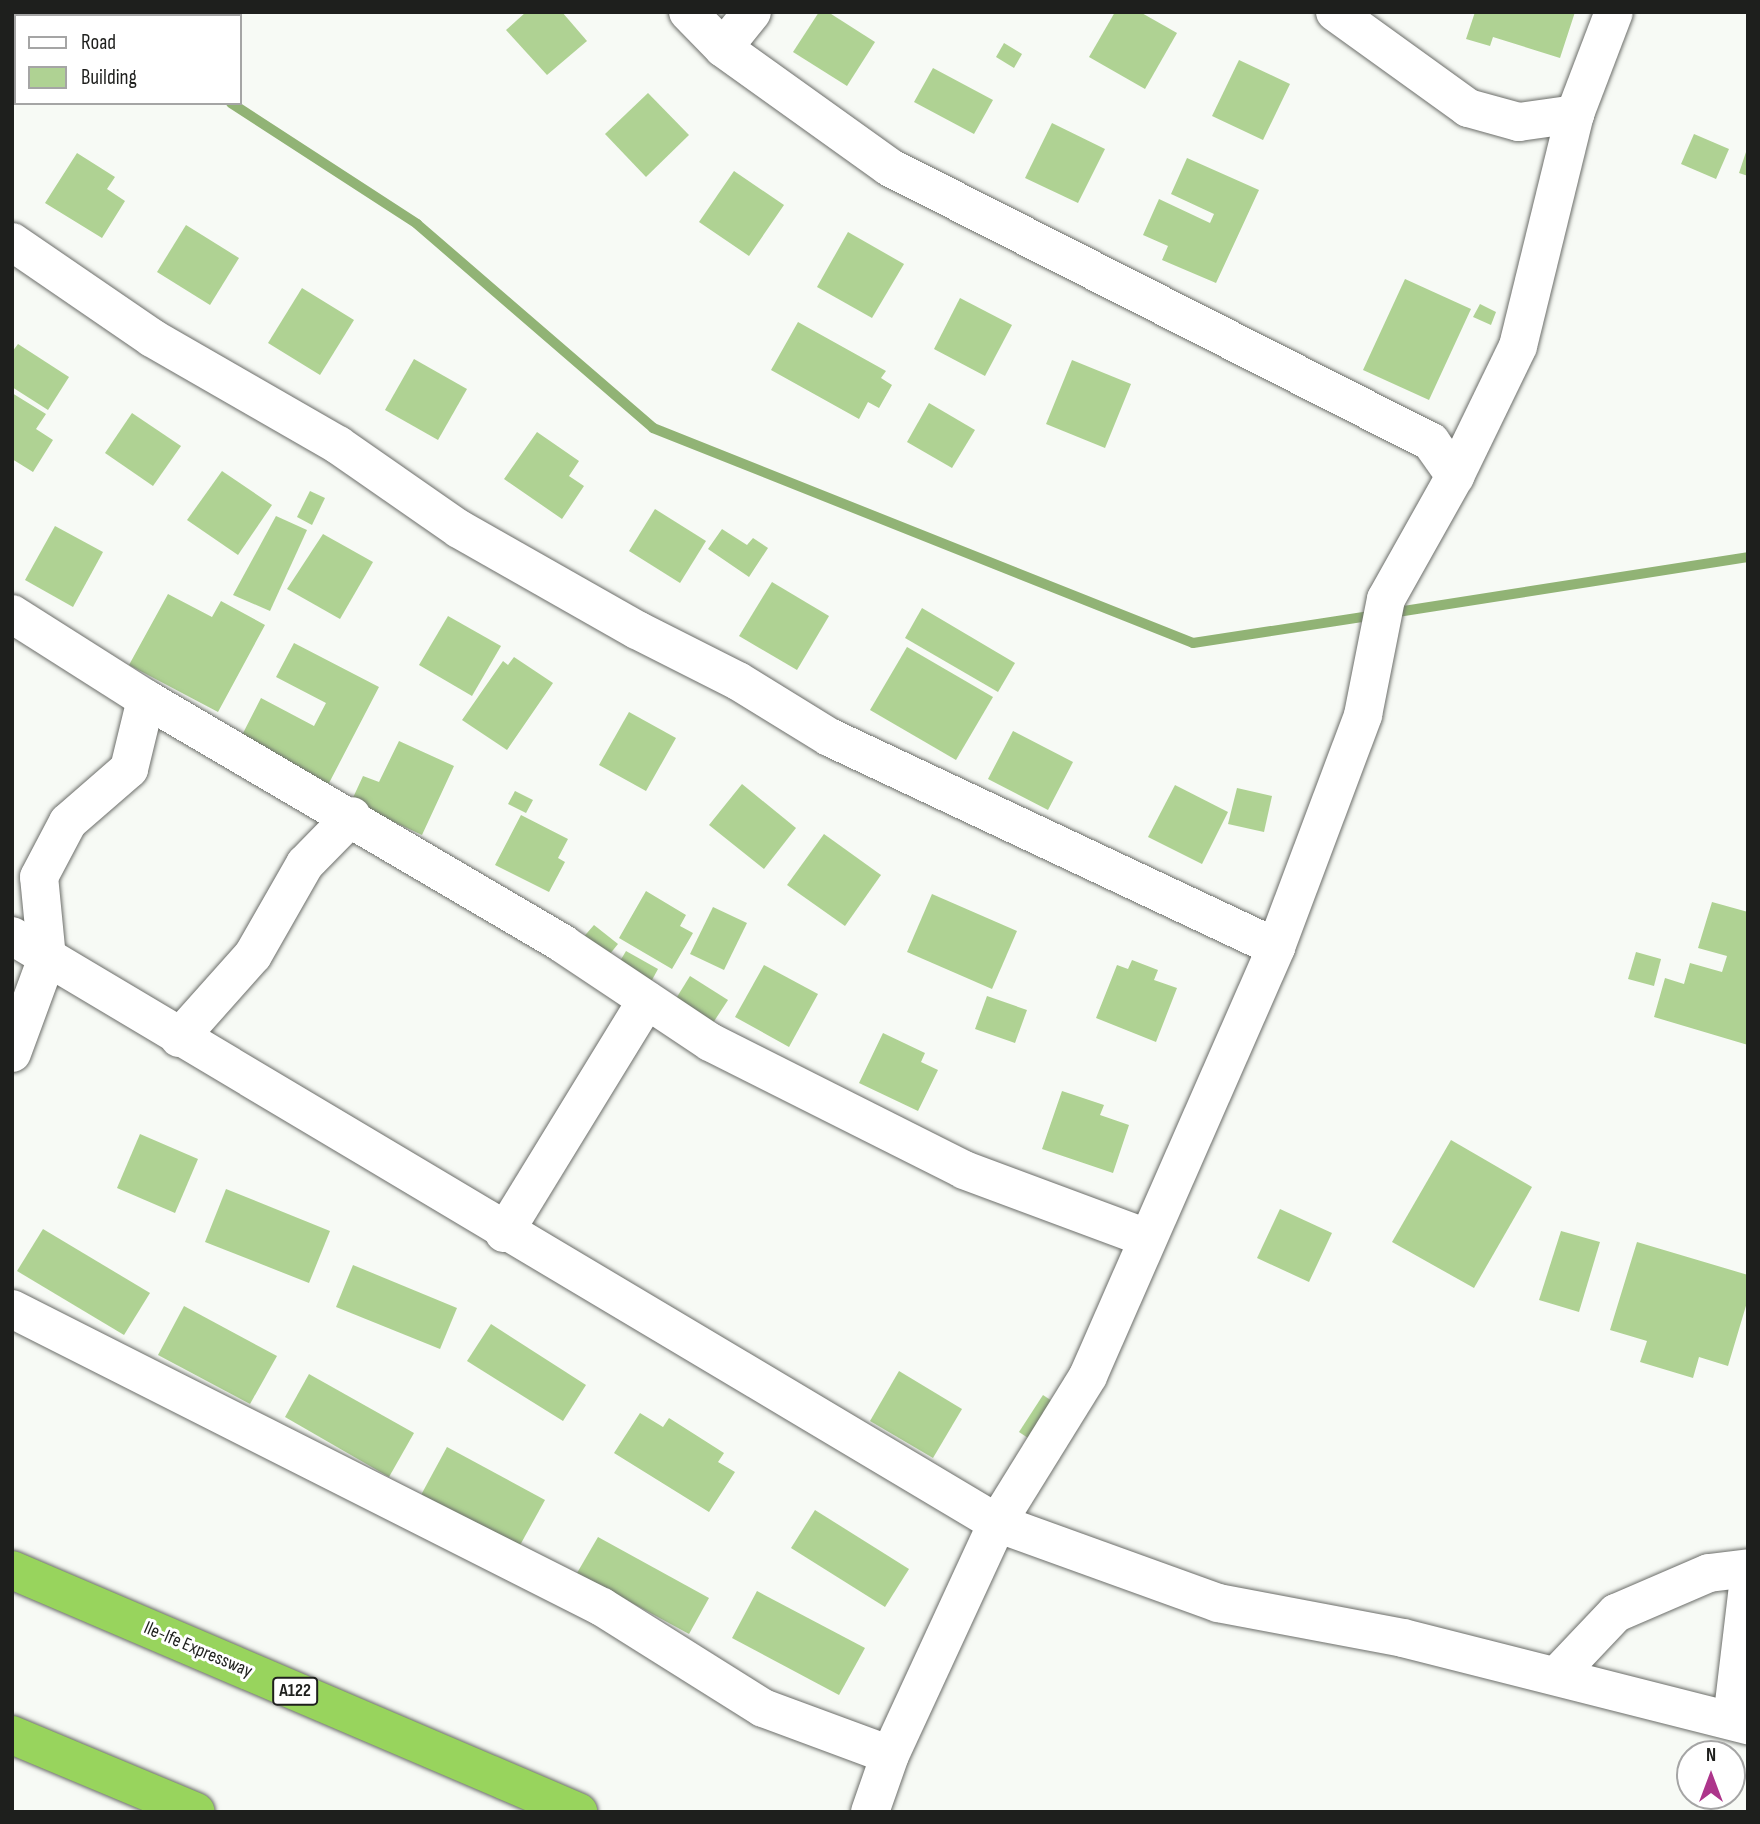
<!DOCTYPE html>
<html>
<head>
<meta charset="utf-8">
<style>
  body { margin:0 }
  #map { position:relative; width:1760px; height:1824px; overflow:hidden; background:#f7faf5; font-family:"Sofia Sans Condensed",sans-serif }
  div>[style] { position:absolute }
  [style*='--x'] { left:calc(var(--x)*1px); top:calc(var(--y)*1px); width:calc(var(--w)*1px); rotate:calc(var(--a)*1deg) }
  .stream>* { height:10px; margin:-5px; padding:0 5px; transform-origin:5px; border-radius:5px; background:#91b375 }
  .building>* { inset:0; background:#afd293 }
  .roads { filter:drop-shadow(0 0 2px #6c6e6a) drop-shadow(0 0 2px #6c6e6a) }
  .minor>* { height:38px; margin:-19px; padding:0 19px; transform-origin:19px; border-radius:19px; background:#fff }
  .highway>* { height:38px; margin:-19px; padding:0 19px; transform-origin:19px; border-radius:19px; background:#98d45d }
  span { translate:-50% -50%; white-space:nowrap; text-align:center; line-height:1.15; -webkit-text-stroke:6px #fff; paint-order:stroke }
  .shield-label span { padding:2px 5px; background:#fff; border:2px solid; border-radius:5px; -webkit-text-stroke-width:0 }
  .shield-label { font-size:18px; color:#1e1f1d; font-weight:700 }
  .street-label { font-size:19px; color:#1e1f1d }
  .frame { position:absolute; inset:0; border:14px solid #1e1f1d; pointer-events:none }
  .legend { position:absolute; left:14px; top:14px; width:228px; height:91px; box-sizing:border-box; background:#fff; border:2px solid #a5a5a5; margin:0; padding:9px 12px; list-style:none; font-size:21px; color:#1e1f1d }
  .legend li { display:flex; align-items:center; gap:14px; height:35px }
  .legend b { width:35px; border:2px solid #a5a5a5 }
  .north { position:absolute; left:1676px; top:1740px; width:70px; height:70px; box-sizing:border-box; background:#fff; border:2px solid #a5a5a5; border-radius:50%; rotate:0deg; font-size:19px; font-weight:700; line-height:28px; text-align:center; color:#1e1f1d }
  .north::after { content:''; display:block; margin:auto; width:24px; height:32px; background:#ad358b; clip-path:polygon(50% 0,100% 100%,50% 72%,0 100%) }
</style>
</head>
<body>
<div id="map">
  <div class="stream">
    <div style="--x:83;--y:12;--w:14;--a:17"></div>
    <div style="--x:231;--y:103;--w:222;--a:33"></div>
    <div style="--x:417;--y:224;--w:312;--a:40.8"></div>
    <div style="--x:653;--y:428;--w:581;--a:21.71"></div>
    <div style="--x:1193;--y:643;--w:184;--a:-8.7"></div>
    <div style="--x:1391;--y:613;--w:361;--a:-8.9"></div>
  </div>
  <div class="building">
    <div style="clip-path:polygon(526px 12px,562px 12px,587px 41px,547px 75px,506px 30px)"></div>
    <div style="clip-path:polygon(819px 12px,828px 12px,875px 42px,847px 86px,793px 52px)"></div>
    <div style="clip-path:polygon(1115px 12px,1140px 12px,1177px 33px,1145px 89px,1089px 57px)"></div>
    <div style="clip-path:polygon(1475px 12px,1575px 12px,1560px 58px,1493px 37px,1490px 46px,1466px 39px)"></div>
    <div style="clip-path:polygon(1004px 43px,1022px 54px,1014px 68px,996px 57px)"></div>
    <div style="clip-path:polygon(1239px 60px,1290px 84px,1263px 140px,1212px 116px)"></div>
    <div style="clip-path:polygon(933px 68px,993px 100px,974px 134px,914px 102px)"></div>
    <div style="clip-path:polygon(648px 93px,689px 135px,646px 177px,605px 134px)"></div>
    <div style="clip-path:polygon(1052px 123px,1105px 149px,1078px 203px,1025px 178px)"></div>
    <div style="clip-path:polygon(1694px 134px,1729px 149px,1716px 179px,1681px 164px)"></div>
    <div style="clip-path:polygon(1747px 149px,1748px 149px,1748px 176px,1739px 173px)"></div>
    <div style="clip-path:polygon(77px 153px,115px 177px,107px 189px,125px 201px,102px 238px,45px 203px)"></div>
    <div style="clip-path:polygon(1187px 158px,1259px 190px,1216px 283px,1162px 260px,1168px 246px,1143px 235px,1159px 199px,1210px 223px,1214px 214px,1171px 194px)"></div>
    <div style="clip-path:polygon(734px 171px,784px 205px,749px 256px,699px 222px)"></div>
    <div style="clip-path:polygon(186px 225px,239px 258px,210px 305px,157px 272px)"></div>
    <div style="clip-path:polygon(848px 232px,904px 264px,872px 318px,817px 287px)"></div>
    <div style="clip-path:polygon(1405px 279px,1471px 309px,1429px 400px,1363px 370px)"></div>
    <div style="clip-path:polygon(302px 288px,354px 320px,320px 375px,268px 343px)"></div>
    <div style="clip-path:polygon(960px 298px,1012px 325px,985px 376px,934px 349px)"></div>
    <div style="clip-path:polygon(1480px 304px,1496px 312px,1491px 325px,1473px 317px)"></div>
    <div style="clip-path:polygon(798px 322px,886px 371px,881px 378px,892px 385px,879px 408px,868px 402px,859px 419px,771px 370px)"></div>
    <div style="clip-path:polygon(18px 344px,69px 377px,48px 410px,12px 387px,12px 352px)"></div>
    <div style="clip-path:polygon(414px 359px,467px 389px,438px 440px,385px 410px)"></div>
    <div style="clip-path:polygon(1072px 360px,1131px 384px,1105px 448px,1046px 424px)"></div>
    <div style="clip-path:polygon(12px 393px,46px 414px,36px 429px,53px 440px,33px 472px,12px 459px)"></div>
    <div style="clip-path:polygon(929px 403px,975px 430px,952px 468px,907px 442px)"></div>
    <div style="clip-path:polygon(132px 413px,181px 446px,153px 486px,105px 453px)"></div>
    <div style="clip-path:polygon(537px 432px,579px 461px,569px 476px,584px 486px,562px 519px,504px 479px)"></div>
    <div style="clip-path:polygon(222px 471px,272px 505px,238px 555px,187px 520px)"></div>
    <div style="clip-path:polygon(310px 491px,325px 498px,312px 525px,297px 517px)"></div>
    <div style="clip-path:polygon(655px 509px,706px 541px,680px 583px,629px 551px)"></div>
    <div style="clip-path:polygon(276px 516px,307px 530px,270px 611px,233px 595px)"></div>
    <div style="clip-path:polygon(55px 526px,103px 552px,73px 607px,25px 580px)"></div>
    <div style="clip-path:polygon(722px 529px,747px 545px,753px 538px,768px 548px,749px 577px,708px 549px)"></div>
    <div style="clip-path:polygon(323px 534px,373px 562px,340px 619px,287px 589px)"></div>
    <div style="clip-path:polygon(772px 582px,829px 616px,797px 670px,739px 636px)"></div>
    <div style="clip-path:polygon(168px 594px,212px 617px,221px 601px,265px 625px,218px 712px,129px 665px)"></div>
    <div style="clip-path:polygon(922px 608px,1015px 663px,998px 692px,905px 638px)"></div>
    <div style="clip-path:polygon(448px 616px,501px 646px,472px 696px,419px 665px)"></div>
    <div style="clip-path:polygon(294px 643px,379px 687px,328px 785px,240px 739px,261px 698px,314px 726px,326px 703px,276px 677px)"></div>
    <div style="clip-path:polygon(907px 647px,993px 697px,956px 760px,870px 710px)"></div>
    <div style="clip-path:polygon(514px 657px,553px 683px,507px 750px,462px 720px,503px 661px,508px 665px)"></div>
    <div style="clip-path:polygon(629px 712px,676px 738px,646px 791px,599px 765px)"></div>
    <div style="clip-path:polygon(1013px 731px,1073px 762px,1048px 810px,988px 779px)"></div>
    <div style="clip-path:polygon(399px 741px,454px 766px,422px 835px,351px 802px,363px 776px,379px 782px)"></div>
    <div style="clip-path:polygon(742px 784px,796px 828px,764px 869px,709px 825px)"></div>
    <div style="clip-path:polygon(1175px 785px,1228px 812px,1202px 864px,1148px 837px)"></div>
    <div style="clip-path:polygon(1237px 788px,1272px 796px,1264px 832px,1228px 824px)"></div>
    <div style="clip-path:polygon(515px 791px,533px 800px,526px 813px,508px 804px)"></div>
    <div style="clip-path:polygon(521px 815px,568px 839px,558px 858px,565px 862px,549px 892px,495px 865px)"></div>
    <div style="clip-path:polygon(824px 834px,881px 875px,845px 926px,787px 885px)"></div>
    <div style="clip-path:polygon(646px 891px,686px 915px,680px 926px,693px 933px,672px 969px,619px 938px)"></div>
    <div style="clip-path:polygon(932px 894px,1017px 931px,992px 989px,907px 952px)"></div>
    <div style="clip-path:polygon(1712px 902px,1748px 912px,1748px 1045px,1654px 1017px,1665px 978px,1684px 984px,1690px 963px,1722px 972px,1727px 956px,1698px 948px)"></div>
    <div style="clip-path:polygon(713px 907px,747px 923px,724px 970px,690px 954px)"></div>
    <div style="clip-path:polygon(594px 925px,618px 944px,605px 960px,580px 941px)"></div>
    <div style="clip-path:polygon(626px 951px,658px 969px,646px 991px,613px 973px)"></div>
    <div style="clip-path:polygon(1636px 952px,1661px 959px,1654px 986px,1628px 979px)"></div>
    <div style="clip-path:polygon(1132px 960px,1158px 970px,1154px 980px,1177px 988px,1156px 1042px,1096px 1018px,1117px 965px,1128px 969px)"></div>
    <div style="clip-path:polygon(764px 965px,818px 994px,789px 1047px,735px 1017px)"></div>
    <div style="clip-path:polygon(690px 976px,728px 1000px,709px 1029px,672px 1005px)"></div>
    <div style="clip-path:polygon(987px 996px,1027px 1010px,1015px 1043px,975px 1029px)"></div>
    <div style="clip-path:polygon(883px 1033px,925px 1053px,921px 1062px,938px 1070px,918px 1111px,859px 1083px)"></div>
    <div style="clip-path:polygon(1062px 1091px,1104px 1105px,1100px 1115px,1129px 1125px,1113px 1173px,1042px 1149px)"></div>
    <div style="clip-path:polygon(140px 1134px,198px 1159px,175px 1213px,117px 1188px)"></div>
    <div style="clip-path:polygon(1451px 1140px,1532px 1187px,1474px 1288px,1392px 1242px)"></div>
    <div style="clip-path:polygon(226px 1189px,330px 1231px,309px 1283px,205px 1242px)"></div>
    <div style="clip-path:polygon(1280px 1209px,1332px 1233px,1309px 1282px,1257px 1258px)"></div>
    <div style="clip-path:polygon(43px 1229px,150px 1293px,124px 1335px,17px 1271px)"></div>
    <div style="clip-path:polygon(1561px 1231px,1600px 1242px,1579px 1312px,1539px 1300px)"></div>
    <div style="clip-path:polygon(1637px 1242px,1748px 1275px,1748px 1299px,1728px 1366px,1699px 1357px,1693px 1378px,1640px 1362px,1647px 1341px,1610px 1330px)"></div>
    <div style="clip-path:polygon(353px 1265px,457px 1308px,440px 1349px,336px 1307px)"></div>
    <div style="clip-path:polygon(184px 1306px,277px 1356px,250px 1404px,158px 1355px)"></div>
    <div style="clip-path:polygon(491px 1324px,586px 1385px,563px 1421px,467px 1361px)"></div>
    <div style="clip-path:polygon(899px 1371px,962px 1409px,933px 1458px,870px 1421px)"></div>
    <div style="clip-path:polygon(309px 1374px,414px 1433px,389px 1477px,285px 1417px)"></div>
    <div style="clip-path:polygon(1043px 1395px,1055px 1403px,1031px 1440px,1019px 1432px)"></div>
    <div style="clip-path:polygon(640px 1413px,663px 1427px,669px 1418px,724px 1453px,718px 1462px,735px 1472px,709px 1512px,614px 1453px)"></div>
    <div style="clip-path:polygon(447px 1447px,545px 1500px,519px 1547px,421px 1495px)"></div>
    <div style="clip-path:polygon(815px 1510px,909px 1569px,885px 1607px,791px 1548px)"></div>
    <div style="clip-path:polygon(598px 1537px,709px 1598px,689px 1634px,577px 1573px)"></div>
    <div style="clip-path:polygon(757px 1591px,865px 1648px,839px 1695px,732px 1638px)"></div>
  </div>
  <div class="roads">
    <div class="minor">
      <div style="--x:688;--y:12;--w:50;--a:45.8"></div>
      <div style="--x:723;--y:48;--w:204;--a:35.6"></div>
      <div style="--x:889;--y:167;--w:608;--a:26.9"></div>
      <div style="--x:1431;--y:442;--w:42;--a:54.8"></div>
      <div style="--x:1335;--y:12;--w:164;--a:35.8"></div>
      <div style="--x:1468;--y:108;--w:53;--a:15.4"></div>
      <div style="--x:1519;--y:122;--w:57;--a:-8.1"></div>
      <div style="--x:723;--y:48;--w:46;--a:-51.1"></div>
      <div style="--x:12;--y:242;--w:170;--a:34.4"></div>
      <div style="--x:152;--y:338;--w:215;--a:29.9"></div>
      <div style="--x:338;--y:445;--w:147;--a:34.8"></div>
      <div style="--x:459;--y:529;--w:205;--a:29.6"></div>
      <div style="--x:637;--y:630;--w:113;--a:26.8"></div>
      <div style="--x:738;--y:681;--w:107;--a:31.6"></div>
      <div style="--x:829;--y:737;--w:494;--a:25.2"></div>
      <div style="--x:12;--y:614;--w:159;--a:32.4"></div>
      <div style="--x:146;--y:699;--w:484;--a:30.4"></div>
      <div style="--x:563;--y:944;--w:177;--a:33.7"></div>
      <div style="--x:710;--y:1042;--w:284;--a:26.7"></div>
      <div style="--x:964;--y:1170;--w:195;--a:20.4"></div>
      <div style="--x:12;--y:936;--w:1147;--a:30.79"></div>
      <div style="--x:997;--y:1523;--w:235;--a:19.9"></div>
      <div style="--x:1218;--y:1603;--w:188;--a:10.7"></div>
      <div style="--x:1403;--y:1638;--w:356;--a:14.2"></div>
      <div style="--x:179;--y:1038;--w:111;--a:-48.3"></div>
      <div style="--x:253;--y:955;--w:105;--a:-60.3"></div>
      <div style="--x:305;--y:864;--w:67;--a:-45.6"></div>
      <div style="--x:12;--y:1053;--w:101;--a:-69.8"></div>
      <div style="--x:47;--y:958;--w:81;--a:-95.6"></div>
      <div style="--x:39;--y:877;--w:62;--a:-62.2"></div>
      <div style="--x:68;--y:822;--w:81;--a:-41"></div>
      <div style="--x:129;--y:769;--w:72;--a:-76.3"></div>
      <div style="--x:504;--y:1233;--w:273;--a:-58.5"></div>
      <div style="--x:12;--y:1309;--w:661;--a:26.8"></div>
      <div style="--x:602;--y:1607;--w:190;--a:32.1"></div>
      <div style="--x:763;--y:1708;--w:135;--a:20.3"></div>
      <div style="--x:1559;--y:1673;--w:83;--a:-46.5"></div>
      <div style="--x:1616;--y:1613;--w:101;--a:-23.3"></div>
      <div style="--x:1709;--y:1573;--w:39;--a:-7"></div>
      <div style="--x:1732;--y:1720;--w:136;--a:-83.2"></div>
      <div style="--x:870;--y:1812;--w:60;--a:-70.7"></div>
      <div style="--x:890;--y:1755;--w:255;--a:-65.2"></div>
      <div style="--x:997;--y:1523;--w:173;--a:-58.2"></div>
      <div style="--x:1088;--y:1376;--w:468;--a:-66.3"></div>
      <div style="--x:1276;--y:947;--w:248;--a:-69.4"></div>
      <div style="--x:1363;--y:715;--w:118;--a:-78.8"></div>
      <div style="--x:1386;--y:599;--w:141;--a:-60.7"></div>
      <div style="--x:1455;--y:476;--w:144;--a:-64.1"></div>
      <div style="--x:1518;--y:346;--w:239;--a:-76.2"></div>
      <div style="--x:1575;--y:114;--w:109;--a:-69.1"></div>
    </div>
    <div class="highway">
      <div style="--x:12;--y:1570;--w:616;--a:23.15"></div>
      <div style="--x:12;--y:1735;--w:199;--a:22.7"></div>
    </div>
  </div>
  <div class="shield-label">
    <span style="left:295px;top:1691px">A122</span>
  </div>
  <div class="street-label">
    <span style="left:198px;top:1650px;rotate:23deg">Ile-Ife Expressway</span>
  </div>
  <div class="frame"></div>
  <ul class="legend">
  <li><b style="height:9px;background:#fff"></b>Road</li>
  <li><b style="height:19px;background:#afd293"></b>Building</li>
  </ul>
  <div class="north">N</div>
</div>
</body>
</html>
